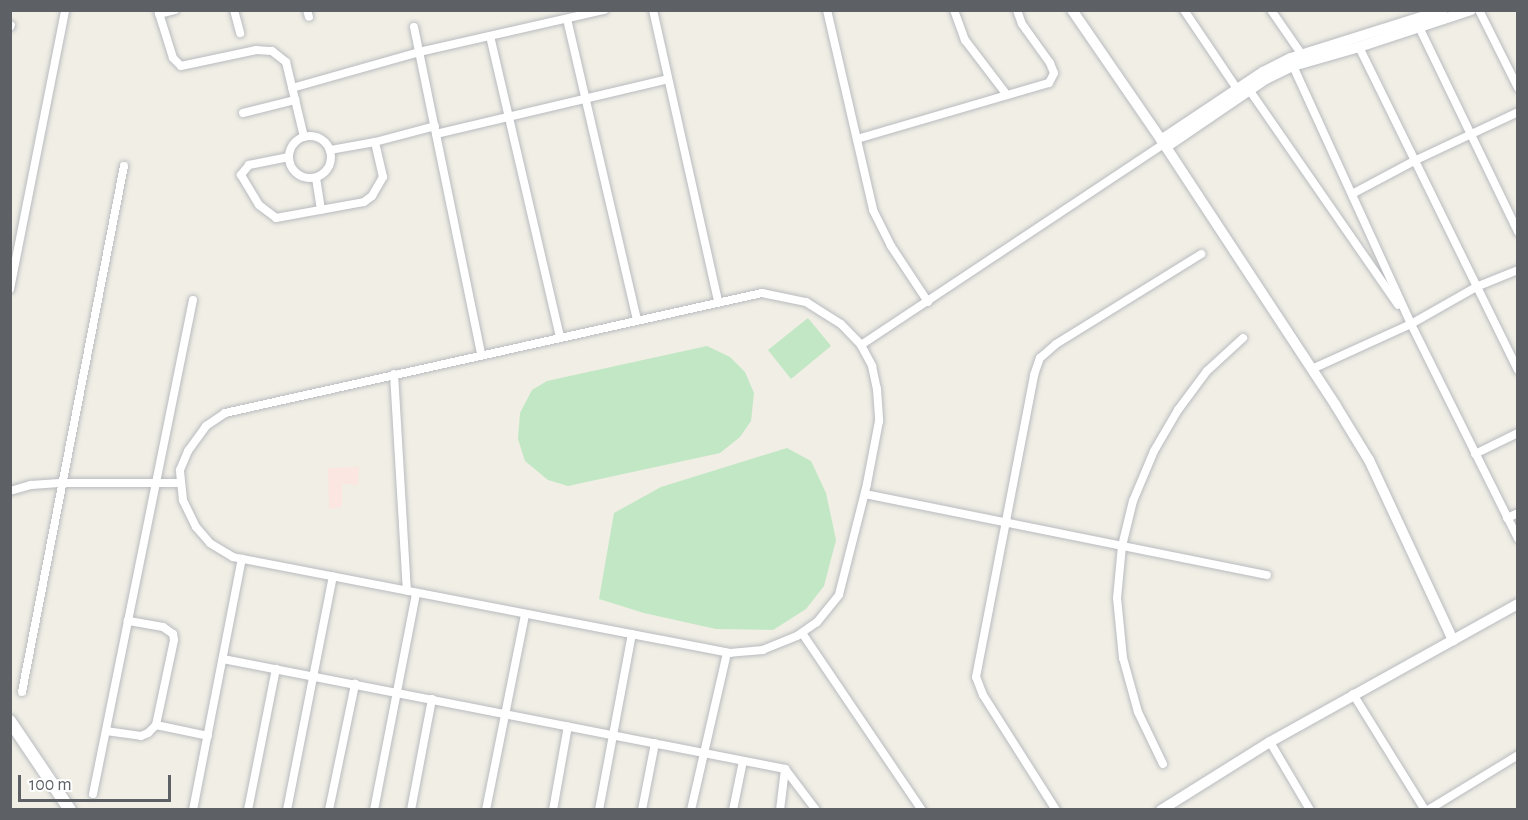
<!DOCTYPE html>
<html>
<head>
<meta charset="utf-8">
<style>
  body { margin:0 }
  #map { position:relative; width:1528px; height:820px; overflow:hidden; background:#f0eee5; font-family:"Alegreya Sans",sans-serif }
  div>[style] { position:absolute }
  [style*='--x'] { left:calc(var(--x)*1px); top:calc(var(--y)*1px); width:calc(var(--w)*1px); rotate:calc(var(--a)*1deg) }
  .medical>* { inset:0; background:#fce6e2 }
  .green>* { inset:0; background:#c2e7c4 }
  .roads { filter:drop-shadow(0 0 2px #b8bbbf) drop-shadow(0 0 2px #b8bbbf) }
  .minor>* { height:8px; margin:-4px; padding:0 4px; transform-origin:4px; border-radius:4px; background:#fff }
  .minor>.ring { margin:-4px; padding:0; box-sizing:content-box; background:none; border:8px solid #fff; border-radius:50% }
  .tertiary>* { height:10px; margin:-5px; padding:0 5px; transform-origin:5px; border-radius:5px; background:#fff }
  .secondary>* { height:12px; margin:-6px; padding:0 6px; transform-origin:6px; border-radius:6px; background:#fff }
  span { translate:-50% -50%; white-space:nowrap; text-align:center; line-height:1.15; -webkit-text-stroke:6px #fff; paint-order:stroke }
  .frame { position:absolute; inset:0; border:12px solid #5d6166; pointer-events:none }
  .scale { position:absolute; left:18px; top:775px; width:153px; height:27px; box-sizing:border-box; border:3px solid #5d6166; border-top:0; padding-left:8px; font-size:18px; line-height:21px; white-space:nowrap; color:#5d6166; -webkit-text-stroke:4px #fff; paint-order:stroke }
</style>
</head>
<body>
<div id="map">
  <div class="medical">
    <div style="clip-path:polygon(359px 467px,358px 485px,342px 483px,342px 507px,329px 509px,328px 468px)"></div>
  </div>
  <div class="green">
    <div style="clip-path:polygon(808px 318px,831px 346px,791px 379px,768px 350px)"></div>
    <div style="clip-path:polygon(707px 346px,730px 357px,745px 372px,754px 393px,751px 421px,740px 437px,720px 453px,568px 486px,548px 480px,525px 461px,518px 439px,520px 413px,532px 390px,547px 381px)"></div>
    <div style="clip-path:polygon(787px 448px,811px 461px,826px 493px,836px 540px,824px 586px,806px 609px,773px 630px,716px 629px,644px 613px,599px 599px,614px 513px,661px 487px)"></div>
  </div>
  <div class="roads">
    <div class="minor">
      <div style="--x:158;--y:10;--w:50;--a:72.6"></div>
      <div style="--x:173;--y:58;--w:11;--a:45"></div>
      <div style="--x:181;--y:66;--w:77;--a:-12"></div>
      <div style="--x:256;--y:50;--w:16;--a:4"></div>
      <div style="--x:272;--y:51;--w:18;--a:38"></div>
      <div style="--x:286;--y:62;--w:77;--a:76.5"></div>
      <div style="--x:234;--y:10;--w:24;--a:75"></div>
      <div style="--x:307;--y:10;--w:7;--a:74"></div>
      <div style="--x:653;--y:10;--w:298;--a:77.4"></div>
      <div style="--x:827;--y:10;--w:205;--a:77"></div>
      <div style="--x:873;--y:210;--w:40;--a:63.4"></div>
      <div style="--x:891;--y:246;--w:67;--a:56.5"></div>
      <div style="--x:954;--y:10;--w:32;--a:70"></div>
      <div style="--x:965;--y:40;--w:69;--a:52.6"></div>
      <div style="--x:1184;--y:10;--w:95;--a:56.1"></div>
      <div style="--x:1271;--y:10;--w:55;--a:55.4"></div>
      <div style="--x:1479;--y:10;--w:87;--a:63.4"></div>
      <div style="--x:159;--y:14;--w:16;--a:-14"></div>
      <div style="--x:567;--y:19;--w:308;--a:76.9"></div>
      <div style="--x:10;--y:27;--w:2;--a:-63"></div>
      <div style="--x:414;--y:27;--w:334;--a:78.4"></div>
      <div style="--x:1419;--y:27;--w:228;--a:64.2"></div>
      <div style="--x:490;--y:36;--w:308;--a:76.9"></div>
      <div style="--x:1359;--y:47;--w:360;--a:63.8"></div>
      <div style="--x:1293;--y:66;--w:284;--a:65.4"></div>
      <div style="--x:1411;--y:324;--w:240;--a:63.5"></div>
      <div style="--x:292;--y:88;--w:132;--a:-15.8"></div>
      <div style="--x:419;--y:52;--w:190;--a:-12.8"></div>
      <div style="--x:1250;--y:91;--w:260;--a:55.3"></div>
      <div style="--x:243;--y:113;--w:54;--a:-14"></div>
      <div style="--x:436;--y:134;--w:238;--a:-13.3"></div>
      <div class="ring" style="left:289px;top:136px;width:34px;height:34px"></div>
      <div style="--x:857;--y:139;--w:200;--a:-16.3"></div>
      <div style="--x:1049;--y:83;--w:11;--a:-63"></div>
      <div style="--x:1054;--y:73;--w:11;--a:-112"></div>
      <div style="--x:1050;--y:63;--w:48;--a:-125.7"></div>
      <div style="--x:1022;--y:24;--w:15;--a:-110"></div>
      <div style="--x:375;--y:142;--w:62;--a:-14.9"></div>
      <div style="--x:289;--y:157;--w:41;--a:168.7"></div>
      <div style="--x:249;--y:165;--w:13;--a:129"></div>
      <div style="--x:241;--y:175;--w:35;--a:59"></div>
      <div style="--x:259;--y:205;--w:21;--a:37"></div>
      <div style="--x:276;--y:218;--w:89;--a:-10.3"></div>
      <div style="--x:364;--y:202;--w:10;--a:-37"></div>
      <div style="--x:372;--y:196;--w:22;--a:-60"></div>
      <div style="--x:383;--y:177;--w:36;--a:-103"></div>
      <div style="--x:375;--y:142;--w:46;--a:169.9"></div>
      <div style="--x:316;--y:178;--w:32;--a:81"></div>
      <div style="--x:1352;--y:194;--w:70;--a:-28"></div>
      <div style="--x:1414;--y:161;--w:115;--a:-25.2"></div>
      <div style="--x:10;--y:289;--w:284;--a:-78.8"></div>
      <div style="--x:762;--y:293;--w:45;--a:11.6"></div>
      <div style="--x:806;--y:302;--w:41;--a:32.2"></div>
      <div style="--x:841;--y:324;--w:29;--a:46"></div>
      <div style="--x:861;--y:345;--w:24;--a:62"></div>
      <div style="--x:872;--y:366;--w:24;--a:78"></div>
      <div style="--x:877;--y:389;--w:32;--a:86"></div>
      <div style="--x:879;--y:421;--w:64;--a:100.8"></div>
      <div style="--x:867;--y:484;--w:114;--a:104.2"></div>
      <div style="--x:839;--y:595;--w:35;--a:129"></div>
      <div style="--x:817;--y:622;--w:24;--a:145"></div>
      <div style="--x:797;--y:636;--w:37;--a:158"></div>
      <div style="--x:763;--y:650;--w:33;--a:175"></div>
      <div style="--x:730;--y:653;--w:506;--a:-169.07"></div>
      <div style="--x:233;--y:557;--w:27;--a:-149"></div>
      <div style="--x:210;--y:543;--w:21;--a:-131"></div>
      <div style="--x:196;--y:527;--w:30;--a:-116"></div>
      <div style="--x:183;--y:500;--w:30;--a:-96"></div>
      <div style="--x:180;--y:470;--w:21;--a:-67"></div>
      <div style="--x:188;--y:451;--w:31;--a:-54"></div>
      <div style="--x:206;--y:426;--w:23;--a:-34"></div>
      <div style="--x:225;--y:413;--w:550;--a:-12.6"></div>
      <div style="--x:861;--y:345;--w:364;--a:-33.6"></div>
      <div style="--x:1312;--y:369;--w:109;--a:-24.4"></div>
      <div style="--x:1411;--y:324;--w:75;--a:-29.6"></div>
      <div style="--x:1476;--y:287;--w:45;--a:-22"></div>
      <div style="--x:394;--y:374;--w:217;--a:86.6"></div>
      <div style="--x:1475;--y:454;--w:48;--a:-26"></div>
      <div style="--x:10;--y:491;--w:22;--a:-16"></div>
      <div style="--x:31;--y:485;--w:32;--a:-4"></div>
      <div style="--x:63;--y:483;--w:118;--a:0"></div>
      <div style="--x:865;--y:494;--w:410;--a:11.4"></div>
      <div style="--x:1507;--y:518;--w:12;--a:-24"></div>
      <div style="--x:802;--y:633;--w:214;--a:55.9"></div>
      <div style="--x:223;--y:659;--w:573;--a:11.07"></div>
      <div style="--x:785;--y:769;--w:51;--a:52.9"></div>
      <div style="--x:22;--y:692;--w:536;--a:-79.03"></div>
      <div style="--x:1353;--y:694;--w:137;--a:58.2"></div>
      <div style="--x:156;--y:725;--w:53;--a:11.9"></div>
      <div style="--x:106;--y:731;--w:35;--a:8"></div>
      <div style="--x:141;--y:736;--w:8;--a:-23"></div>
      <div style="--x:148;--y:733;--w:11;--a:-45"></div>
      <div style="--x:156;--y:725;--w:87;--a:-78"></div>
      <div style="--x:174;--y:640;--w:6;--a:-99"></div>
      <div style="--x:173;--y:634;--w:12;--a:-145"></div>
      <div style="--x:163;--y:627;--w:36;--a:-170"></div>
      <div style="--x:1270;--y:742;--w:79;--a:59.5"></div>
      <div style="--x:1163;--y:764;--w:58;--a:-115.7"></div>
      <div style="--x:1138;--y:712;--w:56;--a:-105.5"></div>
      <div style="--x:1123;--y:658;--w:60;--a:-95.7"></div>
      <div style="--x:1117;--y:598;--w:52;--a:-84.5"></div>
      <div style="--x:1122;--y:546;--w:46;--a:-76.3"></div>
      <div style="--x:1133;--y:501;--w:54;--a:-67.2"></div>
      <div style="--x:1154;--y:451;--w:48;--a:-59.7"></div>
      <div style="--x:1178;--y:410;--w:49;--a:-53.4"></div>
      <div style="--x:1207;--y:371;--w:49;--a:-42.5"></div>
      <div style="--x:93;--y:794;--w:504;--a:-78.56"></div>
      <div style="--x:193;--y:810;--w:256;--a:-79"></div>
      <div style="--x:248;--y:810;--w:144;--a:-78.8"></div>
      <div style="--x:287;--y:810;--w:238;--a:-78.9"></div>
      <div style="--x:329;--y:810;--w:129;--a:-78.3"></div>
      <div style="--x:374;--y:810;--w:221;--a:-79"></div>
      <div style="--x:411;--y:810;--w:113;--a:-79.3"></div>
      <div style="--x:486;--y:810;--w:200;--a:-78.7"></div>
      <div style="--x:553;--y:810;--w:85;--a:-79.9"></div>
      <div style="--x:599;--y:810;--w:179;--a:-79.4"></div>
      <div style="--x:642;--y:810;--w:68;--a:-79"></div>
      <div style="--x:691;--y:810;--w:161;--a:-77.1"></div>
      <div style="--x:733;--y:810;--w:50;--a:-78.5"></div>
      <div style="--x:780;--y:810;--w:41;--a:-83"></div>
      <div style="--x:1056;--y:810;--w:136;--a:-122.4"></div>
      <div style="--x:983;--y:695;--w:19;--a:-111"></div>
      <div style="--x:976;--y:677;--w:308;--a:-79.1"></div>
      <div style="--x:1034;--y:375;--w:18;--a:-71"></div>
      <div style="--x:1040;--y:358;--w:21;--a:-41"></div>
      <div style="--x:1056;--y:344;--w:171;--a:-31.8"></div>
      <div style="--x:1428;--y:810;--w:105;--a:-31.4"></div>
    </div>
    <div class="tertiary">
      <div style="--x:1072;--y:10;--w:166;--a:55.5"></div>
      <div style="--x:1166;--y:147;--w:310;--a:56.7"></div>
      <div style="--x:1336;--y:406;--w:63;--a:58.6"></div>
      <div style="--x:1369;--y:460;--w:199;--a:65"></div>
      <div style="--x:1161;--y:140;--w:123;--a:-33.7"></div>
      <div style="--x:1263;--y:72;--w:31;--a:-27"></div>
      <div style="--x:1291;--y:58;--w:159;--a:-17.5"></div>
      <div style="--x:1166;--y:147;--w:121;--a:-34.2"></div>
      <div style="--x:1266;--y:79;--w:30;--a:-26"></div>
      <div style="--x:1293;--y:66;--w:69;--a:-16.1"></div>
      <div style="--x:1359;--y:47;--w:118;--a:-18.3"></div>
      <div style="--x:1161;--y:810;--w:128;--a:-32"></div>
      <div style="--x:1270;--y:742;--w:284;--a:-29.1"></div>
    </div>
    <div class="secondary">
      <div style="--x:10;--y:721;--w:107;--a:56"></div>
    </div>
  </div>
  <div class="frame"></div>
  <div class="scale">100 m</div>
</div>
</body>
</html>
